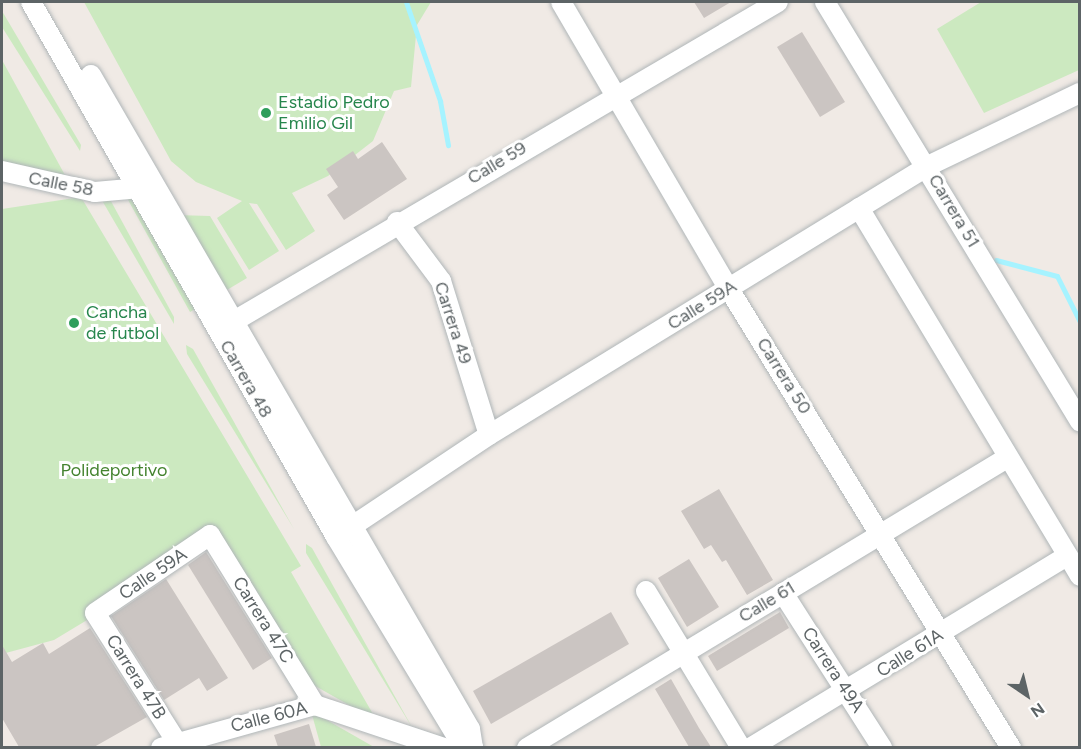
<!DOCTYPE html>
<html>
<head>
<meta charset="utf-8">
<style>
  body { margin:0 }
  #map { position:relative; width:1081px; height:749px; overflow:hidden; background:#f0eae5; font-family:Figtree,sans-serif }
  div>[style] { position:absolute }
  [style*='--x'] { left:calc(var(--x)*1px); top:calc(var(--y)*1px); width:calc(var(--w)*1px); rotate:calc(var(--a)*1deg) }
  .green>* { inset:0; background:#cce9c0 }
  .stream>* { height:5px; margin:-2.5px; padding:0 2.5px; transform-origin:2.5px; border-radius:2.5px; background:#a6f3ff }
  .building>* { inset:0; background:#cbc5c2 }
  .roads { filter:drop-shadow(0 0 2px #b0b6b8) drop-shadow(0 0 2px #b0b6b8) }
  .minor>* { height:20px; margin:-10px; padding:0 10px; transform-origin:10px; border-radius:10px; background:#fff }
  .dots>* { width:16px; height:16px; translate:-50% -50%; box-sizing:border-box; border:3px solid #fff; border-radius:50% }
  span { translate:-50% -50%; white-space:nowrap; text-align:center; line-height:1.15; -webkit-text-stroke:6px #fff; paint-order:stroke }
  .leisure-label { font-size:18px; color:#27864d }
  .left { translate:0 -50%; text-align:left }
  .street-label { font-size:18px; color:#5d6466 }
  .park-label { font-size:18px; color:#44832f }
  .frame { position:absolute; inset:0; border:3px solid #5d6466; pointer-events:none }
  .north { position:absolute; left:997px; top:665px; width:60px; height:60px; -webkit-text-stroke:4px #fff; paint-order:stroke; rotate:145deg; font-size:16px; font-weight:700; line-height:24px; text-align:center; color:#5d6466 }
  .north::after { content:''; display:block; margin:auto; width:21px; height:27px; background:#5d6466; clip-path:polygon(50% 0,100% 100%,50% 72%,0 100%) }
</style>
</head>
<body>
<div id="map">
  <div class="green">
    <div style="clip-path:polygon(84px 2px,431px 2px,417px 25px,411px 87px,394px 91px,373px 141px,328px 176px,292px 193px,315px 231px,286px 250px,257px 204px,249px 203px,279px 251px,249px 270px,217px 218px,242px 201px,196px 182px,171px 161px)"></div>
    <div style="clip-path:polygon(981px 2px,1079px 2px,1079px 70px,984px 113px,937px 29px)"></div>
    <div style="clip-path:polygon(2px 11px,81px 145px,80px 151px,2px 27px)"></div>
    <div style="clip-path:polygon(2px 60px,66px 177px,62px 181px,25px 187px,2px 178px)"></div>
    <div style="clip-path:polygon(122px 189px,176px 215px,210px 216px,247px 278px,190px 312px)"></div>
    <div style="clip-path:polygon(106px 192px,174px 317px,174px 324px,100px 197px)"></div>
    <div style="clip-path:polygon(81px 197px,301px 566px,291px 572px,377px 721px,310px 683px,218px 541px,54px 640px,2px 654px,2px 209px)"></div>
    <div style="clip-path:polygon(186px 345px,193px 349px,294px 529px,187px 354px)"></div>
    <div style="clip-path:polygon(306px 544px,312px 548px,413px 729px,306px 553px)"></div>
    <div style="clip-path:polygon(311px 711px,374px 747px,321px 747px)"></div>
  </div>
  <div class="stream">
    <div style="--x:406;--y:2;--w:105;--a:71"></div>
    <div style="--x:440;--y:101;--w:45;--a:79.7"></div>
    <div style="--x:996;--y:260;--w:63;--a:14.7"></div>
    <div style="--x:1057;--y:276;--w:51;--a:63.4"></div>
  </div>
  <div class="building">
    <div style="clip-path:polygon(694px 2px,731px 2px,704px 18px)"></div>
    <div style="clip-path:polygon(802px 32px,845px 102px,820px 117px,777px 47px)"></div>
    <div style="clip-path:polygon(382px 142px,407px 179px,344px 220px,327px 195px,338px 187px,326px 169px,353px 151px,358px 159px)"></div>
    <div style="clip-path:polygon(719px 489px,773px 580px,747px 595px,726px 560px,722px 562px,711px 545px,704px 549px,681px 511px)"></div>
    <div style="clip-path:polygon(206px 552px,272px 658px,253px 670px,188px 565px)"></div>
    <div style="clip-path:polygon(689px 559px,719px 607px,687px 627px,658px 578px)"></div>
    <div style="clip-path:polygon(166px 579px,228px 678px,207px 691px,199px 678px,164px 700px,111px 616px)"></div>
    <div style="clip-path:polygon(611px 612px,629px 644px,491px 724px,473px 691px)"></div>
    <div style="clip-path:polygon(780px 612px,789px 628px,717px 671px,708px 656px)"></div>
    <div style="clip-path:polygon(90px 628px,147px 717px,94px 747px,19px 747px,2px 718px,2px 645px,12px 662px,43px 643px,49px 654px)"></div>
    <div style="clip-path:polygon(671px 679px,699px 728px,711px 747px,689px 747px,655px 689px)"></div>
    <div style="clip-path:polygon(309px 724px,316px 747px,278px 747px,274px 735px)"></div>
  </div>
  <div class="roads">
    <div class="minor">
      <div style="--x:31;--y:2;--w:616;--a:60.31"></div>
      <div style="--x:336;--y:537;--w:234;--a:58.8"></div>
      <div style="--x:457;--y:737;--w:19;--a:32"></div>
      <div style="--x:561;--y:2;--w:333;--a:59.7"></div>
      <div style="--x:729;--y:289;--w:539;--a:58.43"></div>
      <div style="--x:825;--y:2;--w:491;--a:58.7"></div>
      <div style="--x:91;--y:75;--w:756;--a:59.91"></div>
      <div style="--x:470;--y:729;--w:19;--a:81"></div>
      <div style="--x:2;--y:171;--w:95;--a:12.7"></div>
      <div style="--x:95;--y:192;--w:57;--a:-5"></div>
      <div style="--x:859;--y:208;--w:429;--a:59"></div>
      <div style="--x:397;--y:222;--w:74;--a:53.3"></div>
      <div style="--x:441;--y:281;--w:161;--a:72.7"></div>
      <div style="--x:224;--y:327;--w:642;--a:-30.4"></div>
      <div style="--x:336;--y:537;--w:184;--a:-33.7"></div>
      <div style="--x:489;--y:435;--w:515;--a:-31.5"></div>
      <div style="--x:928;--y:166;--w:169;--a:-25.7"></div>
      <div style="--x:646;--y:591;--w:184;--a:58.8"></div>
      <div style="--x:783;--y:593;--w:184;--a:57.4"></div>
      <div style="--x:176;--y:741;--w:151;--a:-122.3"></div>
      <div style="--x:95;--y:613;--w:139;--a:-34.1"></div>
      <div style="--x:210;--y:535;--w:200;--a:58.3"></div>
      <div style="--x:161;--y:748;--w:160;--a:-15.6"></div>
      <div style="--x:315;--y:705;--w:136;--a:18.4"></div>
      <div style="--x:527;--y:748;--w:561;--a:-31.14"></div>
      <div style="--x:750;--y:748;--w:371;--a:-31.2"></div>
    </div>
  </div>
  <div class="dots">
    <div style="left:266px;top:113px;background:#2e9e5b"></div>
    <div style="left:74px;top:323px;background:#2e9e5b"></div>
  </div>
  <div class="leisure-label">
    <span class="left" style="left:278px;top:113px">Estadio Pedro<br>Emilio Gil</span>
    <span class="left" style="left:86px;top:323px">Cancha<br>de futbol</span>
  </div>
  <div class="street-label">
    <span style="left:497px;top:163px;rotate:-31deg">Calle 59</span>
    <span style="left:61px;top:184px;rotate:11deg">Calle 58</span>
    <span style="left:954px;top:211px;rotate:59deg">Carrera 51</span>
    <span style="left:702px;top:305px;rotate:-32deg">Calle 59A</span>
    <span style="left:453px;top:323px;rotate:72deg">Carrera 49</span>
    <span style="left:784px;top:376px;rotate:58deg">Carrera 50</span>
    <span style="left:246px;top:379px;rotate:60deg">Carrera 48</span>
    <span style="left:153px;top:574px;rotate:-34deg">Calle 59A</span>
    <span style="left:767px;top:602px;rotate:-31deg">Calle 61</span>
    <span style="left:263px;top:620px;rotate:58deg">Carrera 47C</span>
    <span style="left:910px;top:653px;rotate:-32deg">Calle 61A</span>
    <span style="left:833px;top:670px;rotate:57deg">Carrera 49A</span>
    <span style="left:136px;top:677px;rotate:58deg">Carrera 47B</span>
    <span style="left:269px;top:717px;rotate:-14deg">Calle 60A</span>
  </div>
  <div class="park-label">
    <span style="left:114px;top:470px">Polideportivo</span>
  </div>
  <div class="frame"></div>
  <div class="north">N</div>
</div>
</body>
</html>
